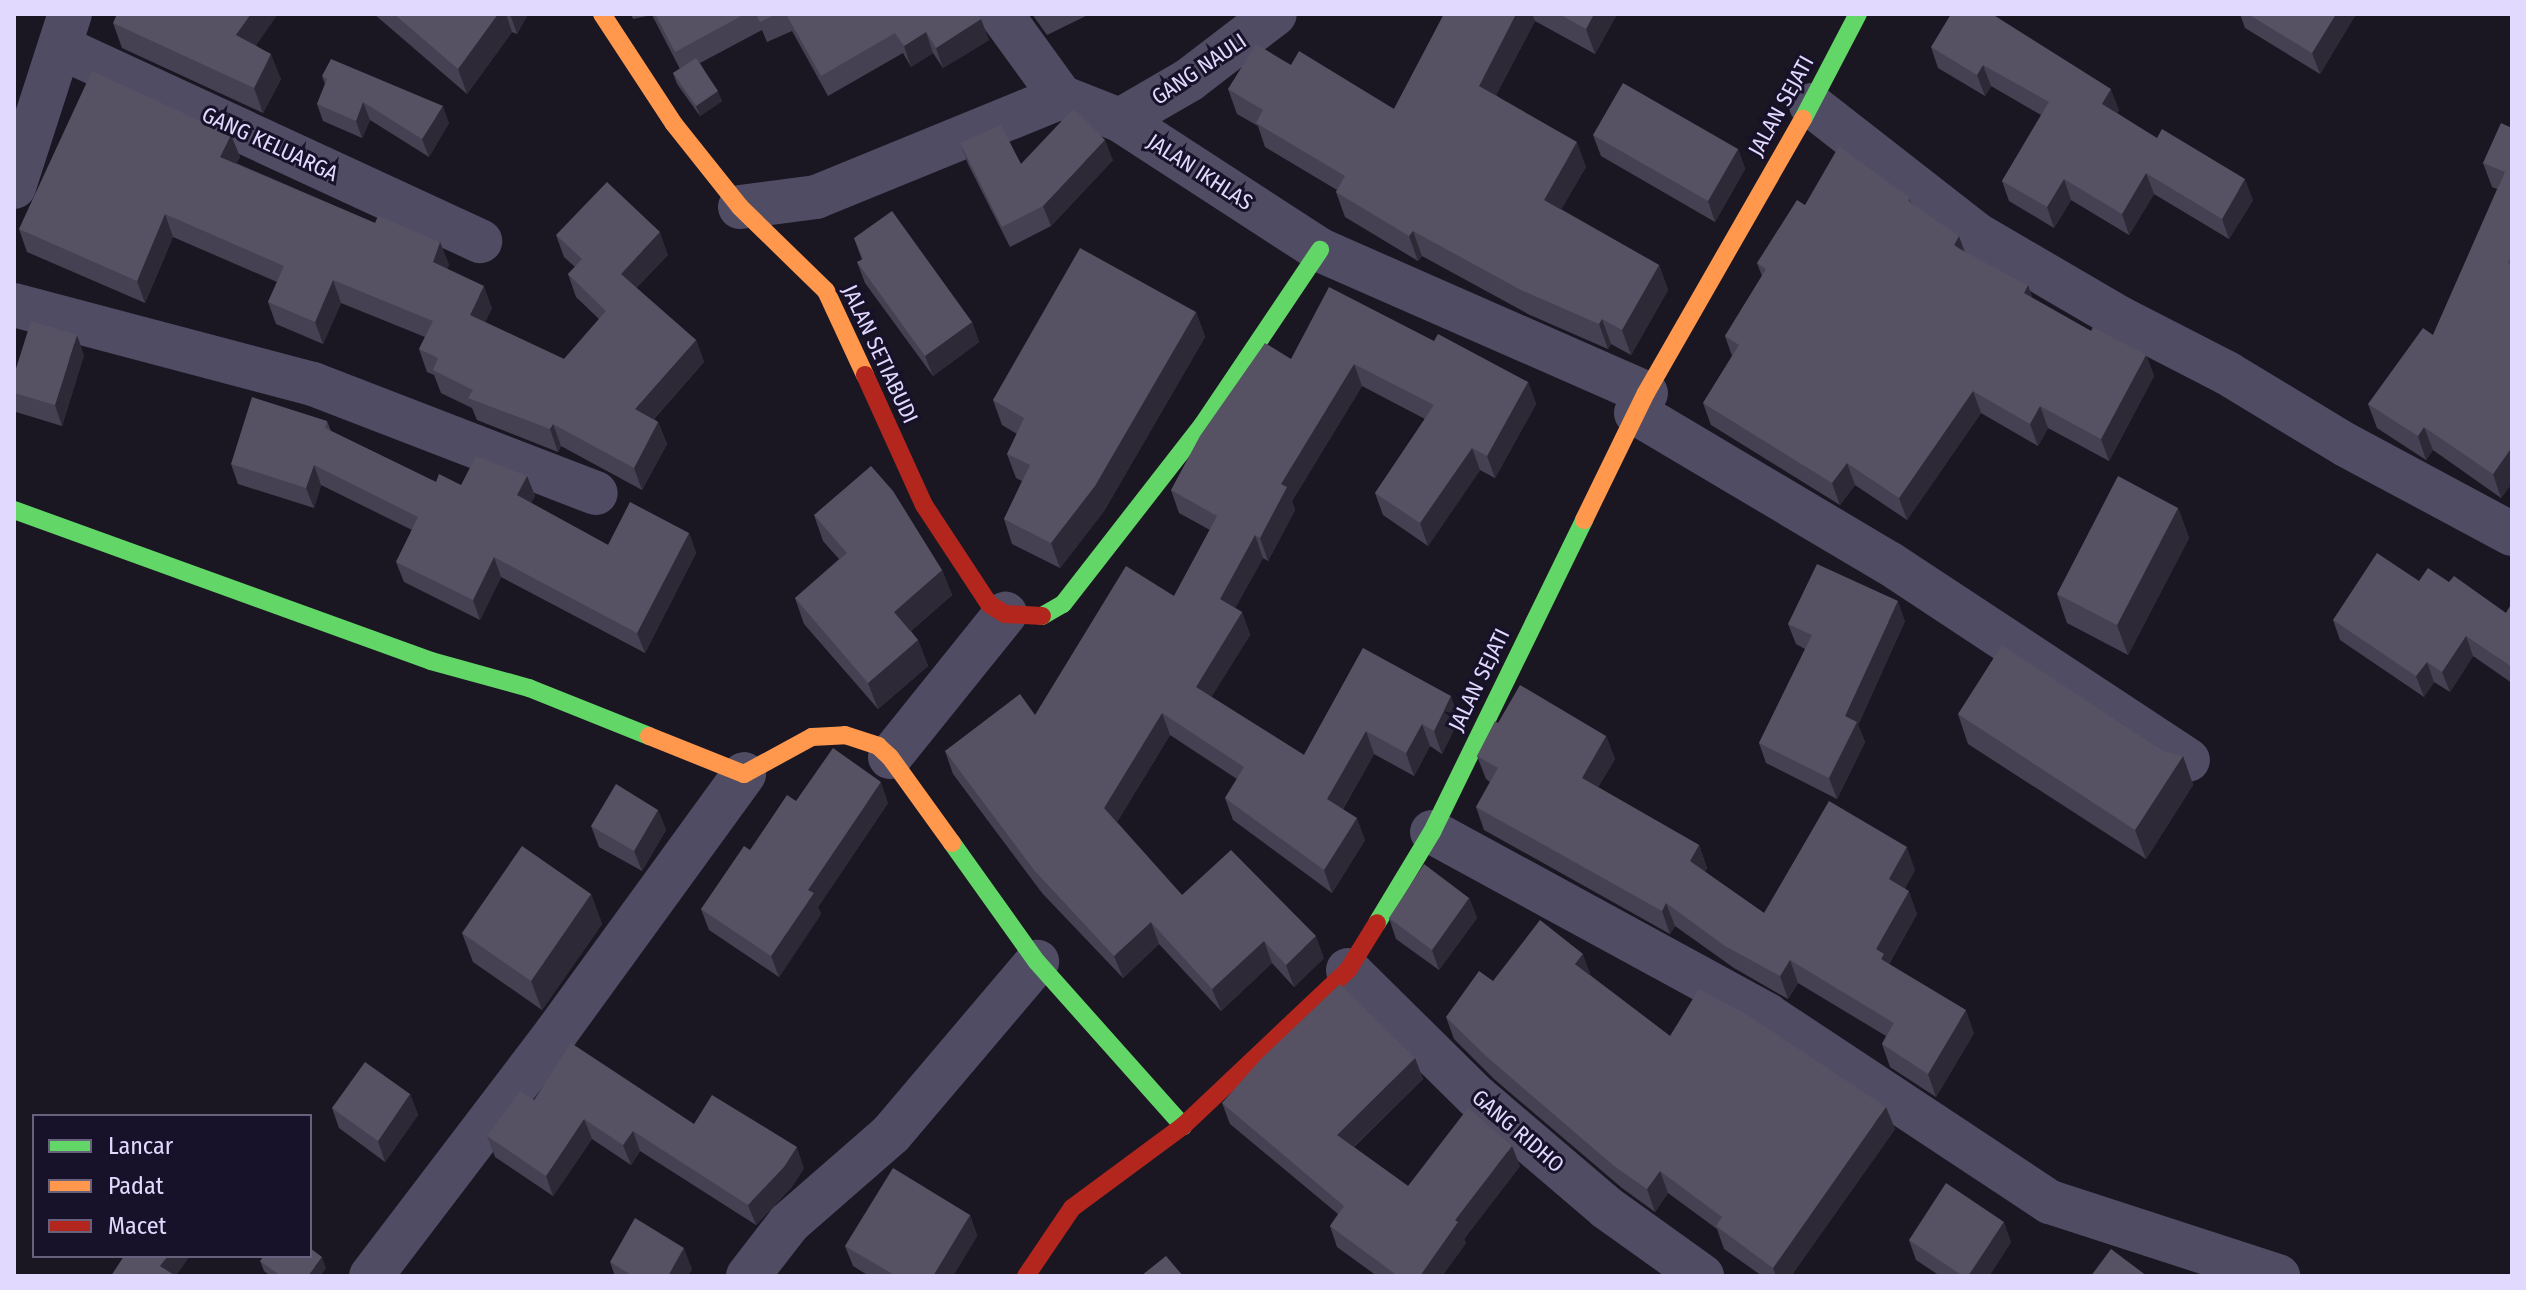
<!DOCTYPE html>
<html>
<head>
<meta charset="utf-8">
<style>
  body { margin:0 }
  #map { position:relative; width:2526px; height:1290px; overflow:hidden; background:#1a1723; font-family:"Fira Sans Condensed",sans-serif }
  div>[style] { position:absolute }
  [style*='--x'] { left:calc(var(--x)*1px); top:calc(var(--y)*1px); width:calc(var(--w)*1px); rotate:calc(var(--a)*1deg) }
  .street>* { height:44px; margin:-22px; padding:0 22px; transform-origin:22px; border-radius:22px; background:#504c64 }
  .fast>* { height:18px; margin:-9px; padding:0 9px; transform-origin:9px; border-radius:9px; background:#63d668 }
  .slow>* { height:18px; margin:-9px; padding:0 9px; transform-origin:9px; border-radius:9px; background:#ff974d }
  .jam>* { height:18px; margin:-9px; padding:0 9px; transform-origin:9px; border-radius:9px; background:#b3261e }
  .wall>* { inset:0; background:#464152 }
  .shaded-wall>* { inset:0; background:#2d2937 }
  .building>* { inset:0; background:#575164 }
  span { translate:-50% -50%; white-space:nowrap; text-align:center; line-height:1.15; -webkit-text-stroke:6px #171129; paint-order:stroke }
  .street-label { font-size:22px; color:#e2dafe }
  .frame { position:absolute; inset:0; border:16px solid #e2dafe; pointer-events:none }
  .legend { position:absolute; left:32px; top:1114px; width:280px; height:144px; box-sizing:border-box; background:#171129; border:2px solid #68617e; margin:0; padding:10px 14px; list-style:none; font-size:24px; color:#e2dafe }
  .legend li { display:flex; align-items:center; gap:16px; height:40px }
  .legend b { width:40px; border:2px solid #68617e }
</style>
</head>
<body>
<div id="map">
  <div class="street">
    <div style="--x:1001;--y:14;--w:102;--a:54.1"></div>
    <div style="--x:60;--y:47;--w:463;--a:24.8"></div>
    <div style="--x:1811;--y:105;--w:209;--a:38"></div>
    <div style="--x:1976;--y:234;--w:167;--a:30.3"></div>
    <div style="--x:2120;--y:318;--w:120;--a:27.2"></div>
    <div style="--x:2227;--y:373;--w:139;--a:31.2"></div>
    <div style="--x:2346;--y:445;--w:188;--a:28.2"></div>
    <div style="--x:1120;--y:120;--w:80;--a:-30.1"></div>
    <div style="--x:1189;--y:80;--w:108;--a:-37.5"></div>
    <div style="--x:14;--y:187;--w:182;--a:-72.1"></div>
    <div style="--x:740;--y:207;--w:77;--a:-7.5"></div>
    <div style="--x:816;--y:197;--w:265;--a:-22.2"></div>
    <div style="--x:1061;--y:97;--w:63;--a:21.3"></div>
    <div style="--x:1120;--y:120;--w:239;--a:33"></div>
    <div style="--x:1320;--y:250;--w:356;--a:23.7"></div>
    <div style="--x:14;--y:305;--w:309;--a:14.8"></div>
    <div style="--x:313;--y:384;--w:303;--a:21.1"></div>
    <div style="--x:1636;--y:413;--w:294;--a:30.7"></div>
    <div style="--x:1889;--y:563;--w:358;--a:33.4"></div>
    <div style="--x:890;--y:757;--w:184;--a:-51.2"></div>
    <div style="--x:1432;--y:832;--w:382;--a:28.6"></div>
    <div style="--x:1767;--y:1015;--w:339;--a:33.5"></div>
    <div style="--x:2050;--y:1202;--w:240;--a:18"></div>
    <div style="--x:1348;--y:970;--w:181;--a:44.6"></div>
    <div style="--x:1477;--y:1097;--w:171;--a:40.5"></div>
    <div style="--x:1607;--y:1208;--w:117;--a:35.6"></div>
    <div style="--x:371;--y:1276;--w:305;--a:-52.7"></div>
    <div style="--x:556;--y:1033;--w:320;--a:-54"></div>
    <div style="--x:748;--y:1276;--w:67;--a:-52.3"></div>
    <div style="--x:789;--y:1223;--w:135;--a:-41.1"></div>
    <div style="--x:891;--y:1134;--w:226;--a:-49.7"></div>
  </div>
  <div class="fast">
    <div style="--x:1803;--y:119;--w:119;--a:-62.4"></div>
    <div style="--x:14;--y:510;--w:443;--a:19.9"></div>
    <div style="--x:431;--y:661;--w:102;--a:15.4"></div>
    <div style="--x:529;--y:688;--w:129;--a:21.8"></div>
    <div style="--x:1042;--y:616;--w:24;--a:-30"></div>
    <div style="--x:1063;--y:604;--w:228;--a:-52.1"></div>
    <div style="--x:1203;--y:424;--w:210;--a:-56.1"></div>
    <div style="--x:952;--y:843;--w:146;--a:54.5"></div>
    <div style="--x:1037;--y:962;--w:220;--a:48.3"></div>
    <div style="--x:1377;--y:923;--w:106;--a:-58.9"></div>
    <div style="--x:1432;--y:832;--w:347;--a:-64"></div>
  </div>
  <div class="slow">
    <div style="--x:602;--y:14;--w:131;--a:56.8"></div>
    <div style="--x:674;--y:124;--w:106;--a:51.5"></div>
    <div style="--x:740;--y:207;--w:120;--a:44.3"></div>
    <div style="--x:826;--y:291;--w:93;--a:65.1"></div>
    <div style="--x:1584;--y:520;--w:141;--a:-64"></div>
    <div style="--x:1646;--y:393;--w:316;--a:-60.2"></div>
    <div style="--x:649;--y:736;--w:102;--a:21.8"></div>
    <div style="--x:744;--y:774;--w:77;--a:-28.6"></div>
    <div style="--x:812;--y:737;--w:33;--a:-3"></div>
    <div style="--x:845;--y:735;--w:35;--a:18"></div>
    <div style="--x:878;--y:746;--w:16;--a:43"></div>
    <div style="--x:890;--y:757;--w:106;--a:54.2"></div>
  </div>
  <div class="jam">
    <div style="--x:865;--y:375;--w:143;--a:65.6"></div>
    <div style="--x:924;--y:505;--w:118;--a:56.7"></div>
    <div style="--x:989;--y:604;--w:19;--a:32"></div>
    <div style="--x:1005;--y:614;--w:37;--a:3"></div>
    <div style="--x:1026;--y:1276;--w:82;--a:-55.9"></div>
    <div style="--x:1072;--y:1208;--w:138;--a:-36.5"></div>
    <div style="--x:1183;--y:1126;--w:227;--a:-43.4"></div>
    <div style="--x:1348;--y:970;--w:55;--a:-58.3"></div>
  </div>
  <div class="wall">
    <div style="clip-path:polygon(374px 14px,528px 14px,517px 34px,512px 32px,467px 94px)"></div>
    <div style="clip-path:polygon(631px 14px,978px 14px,989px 40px,943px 68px,933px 53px,911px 67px,903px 53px,828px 96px,792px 31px,767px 42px,762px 30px,700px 63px,722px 101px,700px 116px,677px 84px,673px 73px,680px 69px,652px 15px,633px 19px)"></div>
    <div style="clip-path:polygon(1032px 14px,1090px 14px,1047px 35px)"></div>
    <div style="clip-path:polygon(1444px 14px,1617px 14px,1595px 54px,1535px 21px,1496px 95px,1586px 167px,1561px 209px,1659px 265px,1668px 290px,1631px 355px,1611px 344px,1608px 349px,1530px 315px,1422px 256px,1418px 261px,1345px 217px,1336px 192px,1337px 190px,1265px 147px,1258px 126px,1237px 114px,1228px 89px,1291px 65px,1394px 109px)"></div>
    <div style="clip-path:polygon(2240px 14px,2356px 14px,2320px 74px,2245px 28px)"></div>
    <div style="clip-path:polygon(113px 23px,256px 45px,281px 79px,263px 113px,122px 48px)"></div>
    <div style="clip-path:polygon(1931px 47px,2119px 110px,2117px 113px,2253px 200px,2229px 239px,2154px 194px,2129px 235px,2071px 200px,2054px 228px,2009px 201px,2002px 181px,2041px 115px,1991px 86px,1985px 96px,1938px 68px)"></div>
    <div style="clip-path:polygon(322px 76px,449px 123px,429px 157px,370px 120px,362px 138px,323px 121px,317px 104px,325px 84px)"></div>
    <div style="clip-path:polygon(2512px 128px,2512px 483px,2501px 498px,2433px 450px,2426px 460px,2377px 428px,2368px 404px,2433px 335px,2497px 189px,2492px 187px,2483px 163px)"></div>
    <div style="clip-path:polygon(231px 135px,240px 157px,236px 163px,375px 223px,440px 242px,449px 265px,447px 269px,492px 308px,485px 322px,564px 359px,599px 319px,576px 297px,568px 274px,575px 267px,564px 257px,556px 235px,668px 255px,636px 288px,696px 340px,704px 362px,654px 419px,658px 422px,667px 444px,642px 490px,561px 446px,558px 452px,477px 420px,472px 408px,441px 393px,434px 375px,427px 372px,419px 349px,425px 337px,341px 303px,323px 344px,276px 324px,268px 302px,277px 282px,173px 237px,145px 303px,27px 252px,19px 229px)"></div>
    <div style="clip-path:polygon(1593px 135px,1738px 149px,1745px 169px,1715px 222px,1601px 156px)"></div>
    <div style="clip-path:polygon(960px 143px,1021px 164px,1113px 160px,1051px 226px,1010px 247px,968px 164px)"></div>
    <div style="clip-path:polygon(1910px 198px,1912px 204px,1965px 252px,2028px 285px,2032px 298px,2091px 331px,2146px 355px,2154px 376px,2109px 461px,2048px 428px,2038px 446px,1981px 413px,1907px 520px,1855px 485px,1840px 505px,1711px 425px,1703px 403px,1732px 356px,1725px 336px,1762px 276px,1757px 263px,1805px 205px)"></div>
    <div style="clip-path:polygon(854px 238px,972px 322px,979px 342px,933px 376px,865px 283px,857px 262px,862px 260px)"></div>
    <div style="clip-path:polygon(1196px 312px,1205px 337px,1104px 511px,1060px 568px,1012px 544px,1004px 519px,1022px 481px,1016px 478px,1007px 454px,1017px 434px,1002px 425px,993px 400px)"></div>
    <div style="clip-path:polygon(1434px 341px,1528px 382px,1536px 404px,1495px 478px,1480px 470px,1428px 546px,1383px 515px,1375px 493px,1425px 419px,1362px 386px,1292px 501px,1295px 510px,1268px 561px,1263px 558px,1235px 608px,1242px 612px,1250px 635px,1211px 697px,1304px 755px,1363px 648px,1459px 719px,1442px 754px,1430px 746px,1414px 776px,1374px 754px,1343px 809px,1365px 840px,1332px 893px,1233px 820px,1225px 798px,1237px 779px,1170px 735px,1117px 822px,1182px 895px,1324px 958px,1294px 987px,1272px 963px,1221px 1011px,1159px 944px,1123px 978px,1042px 893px,953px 774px,945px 751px,1035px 715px,1174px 596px,1210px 530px,1179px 513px,1171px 490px,1291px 359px)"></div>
    <div style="clip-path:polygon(84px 355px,62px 426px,16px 412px,14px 405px,14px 375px)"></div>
    <div style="clip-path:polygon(327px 421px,331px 431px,436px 482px,461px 485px,527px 476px,535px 496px,531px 503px,608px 545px,689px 533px,696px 553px,645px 653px,501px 577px,480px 620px,404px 582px,396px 562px,412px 530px,321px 485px,314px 508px,238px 484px,231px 464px)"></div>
    <div style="clip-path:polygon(2178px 508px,2189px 538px,2128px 655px,2067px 623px,2057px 594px)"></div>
    <div style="clip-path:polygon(814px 515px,942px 570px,952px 595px,911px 631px,918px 640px,928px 666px,878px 709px,804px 624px,795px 598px,839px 559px,823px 541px)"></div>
    <div style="clip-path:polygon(2419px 581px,2449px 582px,2506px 613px,2512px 603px,2512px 683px,2473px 656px,2450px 692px,2434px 682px,2424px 697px,2340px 640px,2333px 620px)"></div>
    <div style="clip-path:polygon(1905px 621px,1858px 725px,1865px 742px,1837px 799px,1766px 763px,1759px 743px,1805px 649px,1796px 644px,1788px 624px)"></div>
    <div style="clip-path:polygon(1958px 714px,2183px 756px,2193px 785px,2146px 859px,1968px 744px)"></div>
    <div style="clip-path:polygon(1498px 723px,1606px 736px,1615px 759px,1598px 787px,1699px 845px,1707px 868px,1705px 872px,1764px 913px,1915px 870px,1905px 888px,1917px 914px,1889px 964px,1974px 1033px,1936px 1097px,1890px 1067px,1882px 1044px,1886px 1036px,1798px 983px,1788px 999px,1734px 968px,1675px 926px,1670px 934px,1484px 830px,1476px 807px,1490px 782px,1486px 779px,1477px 756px)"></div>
    <div style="clip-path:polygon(796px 801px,888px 803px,818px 907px,821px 914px,779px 977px,709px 930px,701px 909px,750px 850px)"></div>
    <div style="clip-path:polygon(658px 810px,666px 830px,642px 871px,599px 847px,591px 826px)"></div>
    <div style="clip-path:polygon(591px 894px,602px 924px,542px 1010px,473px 962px,462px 933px)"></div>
    <div style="clip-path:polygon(1469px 898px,1477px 918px,1439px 970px,1396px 939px,1389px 918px)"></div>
    <div style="clip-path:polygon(1590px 975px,1670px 1036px,1895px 1129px,1791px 1276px,1762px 1276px,1724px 1249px,1717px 1229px,1668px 1193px,1655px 1212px,1622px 1188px,1494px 1079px,1454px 1039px,1446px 1017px,1493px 981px)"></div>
    <div style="clip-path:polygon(1415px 1058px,1423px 1079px,1354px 1147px,1408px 1186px,1520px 1166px,1464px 1239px,1466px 1243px,1442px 1276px,1377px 1276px,1337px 1247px,1330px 1226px,1338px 1214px,1230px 1124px,1222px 1103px)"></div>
    <div style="clip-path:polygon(410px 1094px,418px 1115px,385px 1162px,339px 1128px,332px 1108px)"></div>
    <div style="clip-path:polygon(534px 1100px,694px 1124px,804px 1168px,791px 1188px,756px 1225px,640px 1151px,631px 1165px,592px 1139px,553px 1196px,495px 1157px,487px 1136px)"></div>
    <div style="clip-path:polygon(970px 1215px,977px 1236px,953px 1276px,869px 1276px,853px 1266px,845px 1246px)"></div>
    <div style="clip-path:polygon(1909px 1240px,2011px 1242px,1989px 1276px,1940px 1276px,1916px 1260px)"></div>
    <div style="clip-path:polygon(260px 1261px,326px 1268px,320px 1276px,270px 1276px,264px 1271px)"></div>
    <div style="clip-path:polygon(610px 1262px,692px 1269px,688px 1276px,615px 1276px)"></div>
  </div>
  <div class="shaded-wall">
    <div style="clip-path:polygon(251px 14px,278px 14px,246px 60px,236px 35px)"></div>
    <div style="clip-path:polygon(498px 14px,506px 14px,512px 32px,467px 94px,458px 69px)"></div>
    <div style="clip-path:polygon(510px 14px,528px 14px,517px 34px)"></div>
    <div style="clip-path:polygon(1516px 14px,1532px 14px,1535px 21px,1488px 110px,1479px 86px)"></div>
    <div style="clip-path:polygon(1594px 14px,1617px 14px,1595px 54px,1586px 29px)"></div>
    <div style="clip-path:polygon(2336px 14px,2356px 14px,2320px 74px,2312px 53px)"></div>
    <div style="clip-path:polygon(981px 19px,989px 40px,943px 68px,936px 48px)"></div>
    <div style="clip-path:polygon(926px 32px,933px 53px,911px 67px,904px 46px)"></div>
    <div style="clip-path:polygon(271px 54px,281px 79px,263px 113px,254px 88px)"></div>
    <div style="clip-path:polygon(1983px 65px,1991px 86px,1985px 96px,1977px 75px)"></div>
    <div style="clip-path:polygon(2111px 89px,2119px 110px,2110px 125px,2102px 104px)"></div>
    <div style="clip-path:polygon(718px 91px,722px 101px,700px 116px,696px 106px)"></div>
    <div style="clip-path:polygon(363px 102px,370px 120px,362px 138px,356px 121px)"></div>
    <div style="clip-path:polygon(443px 106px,449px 123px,429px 157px,422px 139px)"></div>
    <div style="clip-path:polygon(231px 135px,240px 157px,228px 179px,220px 157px)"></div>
    <div style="clip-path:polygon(1105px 140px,1113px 160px,1051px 226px,1043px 206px)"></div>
    <div style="clip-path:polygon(1577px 142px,1586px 167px,1553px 224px,1544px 200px)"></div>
    <div style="clip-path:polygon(1738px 149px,1745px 169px,1715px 222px,1708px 201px)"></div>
    <div style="clip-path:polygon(2146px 173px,2154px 194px,2129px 235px,2122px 214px)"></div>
    <div style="clip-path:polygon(2064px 179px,2071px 200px,2054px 228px,2047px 207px)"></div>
    <div style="clip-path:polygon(2245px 179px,2253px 200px,2229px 239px,2222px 219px)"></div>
    <div style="clip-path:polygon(165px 214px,173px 237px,145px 303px,137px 281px)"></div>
    <div style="clip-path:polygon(1413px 231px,1422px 256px,1418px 261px,1409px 236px)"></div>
    <div style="clip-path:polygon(660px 232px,668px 255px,629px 296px,621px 274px)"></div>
    <div style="clip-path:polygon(1959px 236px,1967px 258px,1954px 245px)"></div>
    <div style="clip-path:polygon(440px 242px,449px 265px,441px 284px,433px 262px)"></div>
    <div style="clip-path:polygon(1659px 265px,1668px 290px,1631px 355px,1622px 330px)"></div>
    <div style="clip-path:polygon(333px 280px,341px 303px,323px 344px,315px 322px)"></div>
    <div style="clip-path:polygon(2028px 285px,2036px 307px,2024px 293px)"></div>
    <div style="clip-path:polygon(484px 286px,492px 308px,478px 337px,470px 315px)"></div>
    <div style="clip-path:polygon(1196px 312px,1205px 337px,1104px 511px,1060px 568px,1051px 543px)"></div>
    <div style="clip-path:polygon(1602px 319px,1611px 344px,1608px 349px,1599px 324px)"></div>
    <div style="clip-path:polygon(972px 322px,979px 342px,933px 376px,925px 356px)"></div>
    <div style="clip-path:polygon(77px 335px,84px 355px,62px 426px,55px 405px)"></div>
    <div style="clip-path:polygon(696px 340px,704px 362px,643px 431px,635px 409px)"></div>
    <div style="clip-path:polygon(2146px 355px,2154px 376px,2109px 461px,2101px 439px)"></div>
    <div style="clip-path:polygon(1354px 364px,1362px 386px,1292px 501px,1295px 510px,1268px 561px,1260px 538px,1281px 484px)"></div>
    <div style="clip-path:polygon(1528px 382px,1536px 404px,1495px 478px,1487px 456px)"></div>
    <div style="clip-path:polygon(1973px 391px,1981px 413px,1907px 520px,1899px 498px)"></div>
    <div style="clip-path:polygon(2040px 406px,2048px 428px,2038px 446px,2030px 424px)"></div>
    <div style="clip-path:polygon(658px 422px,667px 444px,642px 490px,634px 468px)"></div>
    <div style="clip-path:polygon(553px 424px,561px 446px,558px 452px,550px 429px)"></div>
    <div style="clip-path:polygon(2424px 427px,2433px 450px,2426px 460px,2418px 436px)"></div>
    <div style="clip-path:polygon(2512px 447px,2512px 483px,2501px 498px,2493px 474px)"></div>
    <div style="clip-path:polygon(1472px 448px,1480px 470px,1428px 546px,1420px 523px)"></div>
    <div style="clip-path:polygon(1847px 463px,1855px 485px,1840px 505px,1832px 483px)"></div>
    <div style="clip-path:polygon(314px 465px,321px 485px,314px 508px,306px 488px)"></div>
    <div style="clip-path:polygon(527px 476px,535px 496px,525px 515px,517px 495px)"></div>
    <div style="clip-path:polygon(2178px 508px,2189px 538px,2128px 655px,2117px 625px)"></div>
    <div style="clip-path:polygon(689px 533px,696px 553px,645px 653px,637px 633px)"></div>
    <div style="clip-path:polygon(1255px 535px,1263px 558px,1228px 621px,1220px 599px)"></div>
    <div style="clip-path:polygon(494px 557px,501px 577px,480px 620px,473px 600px)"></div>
    <div style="clip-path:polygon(942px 570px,952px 595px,903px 638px,894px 612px)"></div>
    <div style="clip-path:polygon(1898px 601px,1905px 621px,1858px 725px,1865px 742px,1837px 799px,1829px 778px,1845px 716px)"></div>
    <div style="clip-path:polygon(1242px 612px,1250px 635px,1204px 709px,1196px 687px)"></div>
    <div style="clip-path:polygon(2466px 636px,2473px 656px,2450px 692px,2442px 672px)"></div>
    <div style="clip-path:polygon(918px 640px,928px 666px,878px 709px,868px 683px)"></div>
    <div style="clip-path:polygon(2427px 662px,2434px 682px,2424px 697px,2416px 676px)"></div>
    <div style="clip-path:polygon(1451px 696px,1459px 719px,1442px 754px,1434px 731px)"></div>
    <div style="clip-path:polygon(1162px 713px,1170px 735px,1112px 830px,1104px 808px)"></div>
    <div style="clip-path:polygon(1422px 724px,1430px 746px,1414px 776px,1406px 753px)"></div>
    <div style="clip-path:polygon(1366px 731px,1374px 754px,1335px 822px,1327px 799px)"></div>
    <div style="clip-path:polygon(1606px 736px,1615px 759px,1590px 801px,1582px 778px)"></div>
    <div style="clip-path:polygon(2183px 756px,2193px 785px,2146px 859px,2135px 830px)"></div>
    <div style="clip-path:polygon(881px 782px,888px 803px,818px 907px,821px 914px,779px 977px,771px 956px,808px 890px)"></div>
    <div style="clip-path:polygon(658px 810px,666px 830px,642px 871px,634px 851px)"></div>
    <div style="clip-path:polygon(1357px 818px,1365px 840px,1332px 893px,1324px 870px)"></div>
    <div style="clip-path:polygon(1699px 845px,1707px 868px,1698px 884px,1690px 861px)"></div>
    <div style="clip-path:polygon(1907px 847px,1915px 870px,1897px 902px,1889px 879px)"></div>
    <div style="clip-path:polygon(1909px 891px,1917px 914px,1888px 965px,1892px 977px,1876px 949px)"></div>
    <div style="clip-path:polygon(591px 894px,602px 924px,542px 1010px,531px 981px)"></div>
    <div style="clip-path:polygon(1469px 898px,1477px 918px,1439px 970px,1432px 950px)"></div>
    <div style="clip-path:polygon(1666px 903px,1675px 926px,1670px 934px,1662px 911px)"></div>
    <div style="clip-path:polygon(1151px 922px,1159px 944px,1123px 978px,1114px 956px)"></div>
    <div style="clip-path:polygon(1316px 936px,1324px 958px,1294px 987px,1286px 965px)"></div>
    <div style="clip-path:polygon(1264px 941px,1272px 963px,1221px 1011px,1212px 989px)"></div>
    <div style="clip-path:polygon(1583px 954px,1591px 976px,1575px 964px)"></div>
    <div style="clip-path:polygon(1790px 960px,1798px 983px,1788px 999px,1780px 976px)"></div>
    <div style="clip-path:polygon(1966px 1010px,1974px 1033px,1936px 1097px,1928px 1074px)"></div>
    <div style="clip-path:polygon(1415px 1058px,1423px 1079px,1345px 1155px,1337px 1135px)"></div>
    <div style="clip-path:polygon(410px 1094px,418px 1115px,385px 1162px,378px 1141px)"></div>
    <div style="clip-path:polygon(1886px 1107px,1895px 1129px,1791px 1276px,1776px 1276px,1773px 1268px)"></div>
    <div style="clip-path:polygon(584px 1119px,592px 1139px,553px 1196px,546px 1176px)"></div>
    <div style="clip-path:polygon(633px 1131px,640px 1151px,631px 1165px,623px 1145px)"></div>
    <div style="clip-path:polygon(1512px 1146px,1520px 1166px,1464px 1239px,1466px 1243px,1442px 1276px,1420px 1276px,1455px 1220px)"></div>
    <div style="clip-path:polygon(797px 1147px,804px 1168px,791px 1188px,756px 1225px,748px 1205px)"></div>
    <div style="clip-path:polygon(1660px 1171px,1668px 1193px,1655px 1212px,1647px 1189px)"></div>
    <div style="clip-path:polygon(970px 1215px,977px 1236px,953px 1276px,933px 1276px)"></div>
    <div style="clip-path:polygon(2004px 1222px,2011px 1242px,1989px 1276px,1968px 1276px)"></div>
    <div style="clip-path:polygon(684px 1248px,692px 1269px,688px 1276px,668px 1276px)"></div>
    <div style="clip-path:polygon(168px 1256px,190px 1256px,176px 1276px,160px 1266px)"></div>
    <div style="clip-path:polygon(322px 1257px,326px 1268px,320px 1276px,308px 1276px)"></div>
  </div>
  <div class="building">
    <div style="clip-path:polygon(117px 14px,251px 14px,236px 35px,271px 54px,254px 88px,113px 23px)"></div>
    <div style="clip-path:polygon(394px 14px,498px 14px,458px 69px)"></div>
    <div style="clip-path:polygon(655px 14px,745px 14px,675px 52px)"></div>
    <div style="clip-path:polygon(756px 14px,776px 14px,760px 22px)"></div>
    <div style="clip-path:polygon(786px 14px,978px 14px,981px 19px,936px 48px,926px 32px,904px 46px,895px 33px,821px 76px)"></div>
    <div style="clip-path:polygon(1444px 14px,1516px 14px,1479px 86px,1577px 142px,1544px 200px,1659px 265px,1622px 330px,1602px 319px,1599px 324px,1521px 290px,1413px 231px,1409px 236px,1336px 192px,1345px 176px,1256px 123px,1263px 110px,1228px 89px,1256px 44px,1291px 65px,1299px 51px,1394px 109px)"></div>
    <div style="clip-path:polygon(1559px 14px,1594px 14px,1586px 29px)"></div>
    <div style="clip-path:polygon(1951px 14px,1992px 14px,2111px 89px,2102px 104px,2157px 138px,2162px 129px,2245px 179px,2222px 219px,2146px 173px,2122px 214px,2064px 179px,2047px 207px,2002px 181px,2049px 102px,1983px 65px,1977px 75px,1931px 47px)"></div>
    <div style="clip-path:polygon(2248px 14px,2336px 14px,2312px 53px)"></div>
    <div style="clip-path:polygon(696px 58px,718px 91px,696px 106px,673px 73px)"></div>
    <div style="clip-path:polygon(331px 59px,443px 106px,422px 139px,363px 102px,356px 121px,317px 104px,327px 79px,322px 76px)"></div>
    <div style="clip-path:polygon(92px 71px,231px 135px,220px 157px,375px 223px,378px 216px,440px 242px,433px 262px,484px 286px,470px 315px,564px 359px,606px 311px,568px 274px,582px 259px,556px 235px,607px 182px,660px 232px,621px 274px,696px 340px,635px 409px,658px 422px,634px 468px,553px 424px,550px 429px,468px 398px,473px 390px,433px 370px,438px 358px,419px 349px,433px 321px,333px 280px,315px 322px,268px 302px,284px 266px,165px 214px,137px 281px,19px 229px)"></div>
    <div style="clip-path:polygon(1623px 83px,1738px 149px,1708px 201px,1593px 135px)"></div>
    <div style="clip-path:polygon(1072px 110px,1077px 112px,1105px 140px,1043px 206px,1002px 227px,960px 143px,1001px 125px,1021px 164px)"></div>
    <div style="clip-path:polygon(2501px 123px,2512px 128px,2512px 255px,2508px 263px,2512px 265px,2512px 447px,2493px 474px,2424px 427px,2418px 436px,2368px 404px,2423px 328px,2433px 335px,2505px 172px,2483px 163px)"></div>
    <div style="clip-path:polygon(1839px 146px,1910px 198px,1908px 201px,1959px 236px,1954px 245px,1960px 249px,2028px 285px,2024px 293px,2091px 331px,2093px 327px,2146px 355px,2101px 439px,2040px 406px,2030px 424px,1973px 391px,1899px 498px,1847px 463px,1832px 483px,1703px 403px,1739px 345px,1725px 336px,1766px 269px,1757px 263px,1797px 200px,1805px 205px)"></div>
    <div style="clip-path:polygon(892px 211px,972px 322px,925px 356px,857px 262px,863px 259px,854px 238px)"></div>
    <div style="clip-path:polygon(1080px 248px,1196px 312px,1095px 486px,1051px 543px,1004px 519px,1030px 465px,1007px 454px,1024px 418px,993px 400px)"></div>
    <div style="clip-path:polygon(1329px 287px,1434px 341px,1438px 334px,1528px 382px,1487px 456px,1472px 448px,1420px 523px,1375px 493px,1434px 405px,1354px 364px,1281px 484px,1287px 487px,1260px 538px,1255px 535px,1220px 599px,1242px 612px,1196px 687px,1304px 755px,1363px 648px,1451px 696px,1434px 731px,1422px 724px,1406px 753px,1366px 731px,1327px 799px,1357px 818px,1324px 870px,1225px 798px,1244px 767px,1162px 713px,1104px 808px,1182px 895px,1231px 850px,1316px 936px,1286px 965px,1264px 941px,1212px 989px,1151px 922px,1114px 956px,1034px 870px,945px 751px,1020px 694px,1035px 715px,1126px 566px,1174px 596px,1217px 516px,1171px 490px,1200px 436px,1265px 343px,1291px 359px)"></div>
    <div style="clip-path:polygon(31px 321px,77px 335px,55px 405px,14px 393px,14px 375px)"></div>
    <div style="clip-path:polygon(252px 397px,327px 421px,325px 428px,436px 482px,439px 474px,461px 485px,476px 456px,527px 476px,517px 495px,608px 545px,630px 502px,689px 533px,637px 633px,494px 557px,473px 600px,396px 562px,418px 517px,314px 465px,306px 488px,231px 464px)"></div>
    <div style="clip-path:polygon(871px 466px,893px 491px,942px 570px,894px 612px,918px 640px,868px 683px,795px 598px,847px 553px,814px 515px)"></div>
    <div style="clip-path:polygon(2118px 476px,2178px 508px,2117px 625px,2057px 594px)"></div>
    <div style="clip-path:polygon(2377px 553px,2419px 581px,2428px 568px,2449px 582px,2454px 576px,2506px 613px,2512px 603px,2512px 667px,2466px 636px,2442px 672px,2427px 662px,2416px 676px,2333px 620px)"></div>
    <div style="clip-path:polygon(1817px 564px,1898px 601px,1845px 716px,1857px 722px,1829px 778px,1759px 743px,1812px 635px,1788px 624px)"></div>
    <div style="clip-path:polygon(2002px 645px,2163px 751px,2183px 756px,2135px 830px,1958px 714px)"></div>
    <div style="clip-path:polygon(1520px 685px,1606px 736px,1582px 778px,1699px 845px,1690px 861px,1764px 913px,1829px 801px,1907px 847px,1889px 879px,1909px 891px,1876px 949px,1884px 954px,1881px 959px,1966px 1010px,1928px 1074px,1882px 1044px,1894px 1023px,1790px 960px,1780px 976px,1725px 946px,1666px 903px,1662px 911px,1476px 807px,1498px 768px,1477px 756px,1495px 721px,1498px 723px)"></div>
    <div style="clip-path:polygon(833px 748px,881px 782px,808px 890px,814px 893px,771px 956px,701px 909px,744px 846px,750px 850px,787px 795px,796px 801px)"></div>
    <div style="clip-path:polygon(616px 784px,658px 810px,634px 851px,591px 826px)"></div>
    <div style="clip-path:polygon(522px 846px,591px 894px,531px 981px,462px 933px)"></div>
    <div style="clip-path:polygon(1424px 864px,1469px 898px,1432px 950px,1389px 918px)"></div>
    <div style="clip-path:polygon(1540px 920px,1583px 954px,1575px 964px,1670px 1036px,1699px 989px,1746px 1014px,1886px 1107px,1773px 1268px,1716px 1226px,1722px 1217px,1660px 1171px,1647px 1189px,1614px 1166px,1486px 1056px,1446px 1017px,1479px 971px,1493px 981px)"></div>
    <div style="clip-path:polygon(1340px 984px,1415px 1058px,1337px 1135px,1408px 1186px,1468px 1108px,1512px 1146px,1455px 1220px,1458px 1222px,1420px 1276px,1398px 1276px,1330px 1226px,1344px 1206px,1222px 1103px,1262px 1058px)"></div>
    <div style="clip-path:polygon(571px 1043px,694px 1124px,712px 1095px,797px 1147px,784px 1167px,748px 1205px,633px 1131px,623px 1145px,584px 1119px,546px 1176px,487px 1136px,520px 1091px,534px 1100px)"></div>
    <div style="clip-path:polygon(365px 1062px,410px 1094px,378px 1141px,332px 1108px)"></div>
    <div style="clip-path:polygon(893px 1168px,970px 1215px,933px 1276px,896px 1276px,845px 1246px)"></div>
    <div style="clip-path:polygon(1946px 1183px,2004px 1222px,1968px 1276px,1963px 1276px,1909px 1240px)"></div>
    <div style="clip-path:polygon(635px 1218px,684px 1248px,668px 1276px,633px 1276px,610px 1262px)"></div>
    <div style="clip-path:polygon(310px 1248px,322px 1257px,308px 1276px,281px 1276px,260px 1261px,264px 1256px,310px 1256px)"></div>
    <div style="clip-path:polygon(2111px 1249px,2147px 1276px,2091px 1276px)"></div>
    <div style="clip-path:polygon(124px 1256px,168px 1256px,160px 1266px,176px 1276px,111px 1276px)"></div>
    <div style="clip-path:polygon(1166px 1256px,1183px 1276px,1141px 1276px)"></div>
  </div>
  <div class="street-label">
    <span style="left:1199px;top:69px;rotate:-34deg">GANG NAULI</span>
    <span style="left:1781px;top:106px;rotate:-61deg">JALAN SEJATI</span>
    <span style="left:270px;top:144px;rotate:25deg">GANG KELUARGA</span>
    <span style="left:1200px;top:172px;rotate:33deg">JALAN IKHLAS</span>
    <span style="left:880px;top:354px;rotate:65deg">JALAN SETIABUDI</span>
    <span style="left:1479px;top:680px;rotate:-64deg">JALAN SEJATI</span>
    <span style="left:1518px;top:1131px;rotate:41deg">GANG RIDHO</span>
  </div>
  <div class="frame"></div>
  <ul class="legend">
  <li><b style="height:10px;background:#63d668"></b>Lancar</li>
  <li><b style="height:10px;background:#ff974d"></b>Padat</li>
  <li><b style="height:10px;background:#b3261e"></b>Macet</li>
  </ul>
</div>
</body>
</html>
